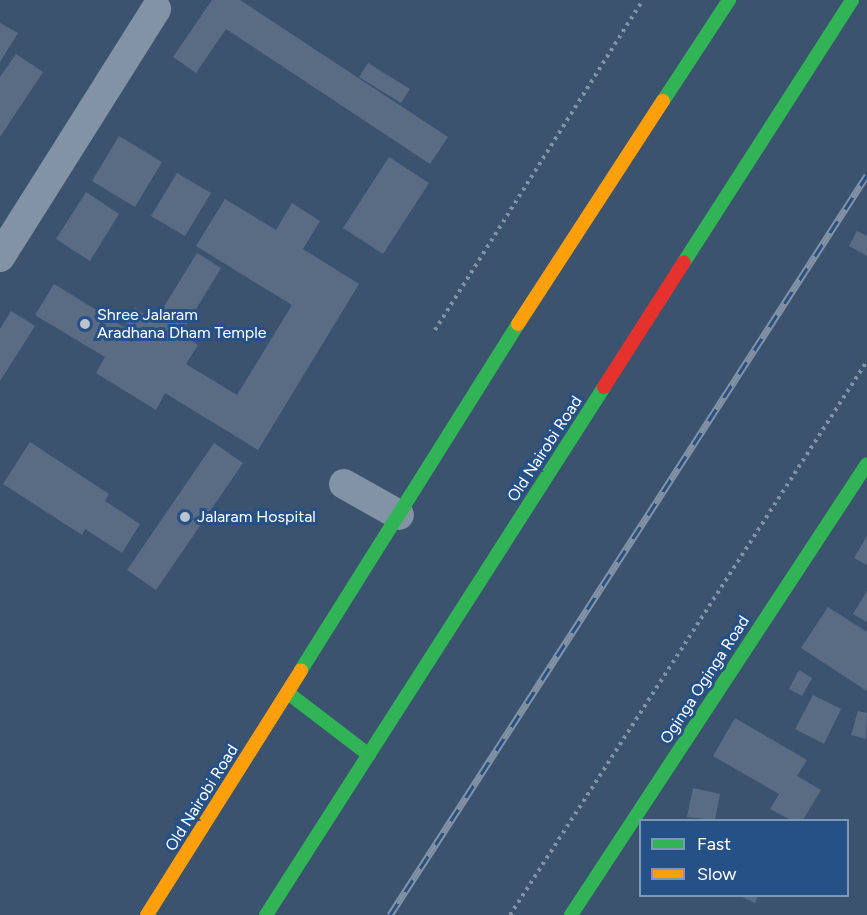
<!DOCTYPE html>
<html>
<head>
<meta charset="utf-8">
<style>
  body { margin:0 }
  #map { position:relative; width:867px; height:915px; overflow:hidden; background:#3c5370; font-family:Figtree,sans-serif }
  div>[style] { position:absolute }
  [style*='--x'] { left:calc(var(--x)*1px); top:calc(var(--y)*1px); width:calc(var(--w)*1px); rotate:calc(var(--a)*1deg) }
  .building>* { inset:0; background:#596c83 }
  .path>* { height:4px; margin-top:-2px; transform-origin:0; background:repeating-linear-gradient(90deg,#8393a6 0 3px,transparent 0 7.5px) }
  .street>* { height:30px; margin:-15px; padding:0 15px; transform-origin:15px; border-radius:15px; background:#8393a6 }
  .fast>* { height:14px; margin:-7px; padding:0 7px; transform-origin:7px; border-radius:7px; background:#30b455 }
  .slow>* { height:14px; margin:-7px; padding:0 7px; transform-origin:7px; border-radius:7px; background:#ff9f0a }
  .jam>* { height:14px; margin:-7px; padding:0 7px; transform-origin:7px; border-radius:7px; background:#e5322d }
  .rail>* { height:7px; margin-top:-3.5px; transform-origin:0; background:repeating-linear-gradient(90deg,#265186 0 14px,#8393a5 0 28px); box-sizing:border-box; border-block:2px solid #8393a5 }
  .dots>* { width:16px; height:16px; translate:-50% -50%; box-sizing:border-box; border:3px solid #265186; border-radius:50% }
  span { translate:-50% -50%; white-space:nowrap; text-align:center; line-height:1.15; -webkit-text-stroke:6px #265186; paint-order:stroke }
  .poi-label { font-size:16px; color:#fff }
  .left { translate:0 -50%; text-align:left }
  .street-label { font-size:16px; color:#fff }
  .legend { position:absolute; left:639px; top:819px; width:210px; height:78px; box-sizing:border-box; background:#265186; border:2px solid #7d97b6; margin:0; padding:8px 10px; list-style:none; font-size:18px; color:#fff }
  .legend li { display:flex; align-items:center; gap:12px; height:30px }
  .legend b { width:30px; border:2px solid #7d97b6 }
</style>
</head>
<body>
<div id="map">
  <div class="building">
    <div style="clip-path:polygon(212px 0,240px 0,448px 137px,430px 164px,226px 29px,196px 73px,173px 57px)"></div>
    <div style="clip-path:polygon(0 23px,18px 33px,0 62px)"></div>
    <div style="clip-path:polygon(16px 54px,43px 72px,0 137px,0 77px)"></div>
    <div style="clip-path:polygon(368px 63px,410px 89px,401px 103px,359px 77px)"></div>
    <div style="clip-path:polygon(119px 136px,162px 162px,135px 207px,92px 181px)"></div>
    <div style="clip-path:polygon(389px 157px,429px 183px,383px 254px,343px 228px)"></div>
    <div style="clip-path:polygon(177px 173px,211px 193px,185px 236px,151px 216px)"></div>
    <div style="clip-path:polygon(86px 192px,119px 214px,90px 261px,56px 239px)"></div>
    <div style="clip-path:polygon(225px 199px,276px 230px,292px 203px,320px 221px,303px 249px,359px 284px,258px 450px,165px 393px,156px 410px,96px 373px,105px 357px,35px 315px,54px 284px,124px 327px,135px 308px,155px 321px,197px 253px,221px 268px,181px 334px,198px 345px,186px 364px,237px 395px,292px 305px,196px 246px)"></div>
    <div style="clip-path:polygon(857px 231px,867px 236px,867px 256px,849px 246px)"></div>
    <div style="clip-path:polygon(11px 311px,35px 326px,0 381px,0 329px)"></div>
    <div style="clip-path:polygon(30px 442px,109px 494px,105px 501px,140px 524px,122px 553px,85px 529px,82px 535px,3px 484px)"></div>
    <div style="clip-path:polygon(214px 443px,243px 463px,156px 590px,127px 570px)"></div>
    <div style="clip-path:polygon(867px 536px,867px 565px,854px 558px)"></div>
    <div style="clip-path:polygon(867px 591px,867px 622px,853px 614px)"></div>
    <div style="clip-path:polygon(828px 607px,867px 632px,867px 691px,801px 648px)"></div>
    <div style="clip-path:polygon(799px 670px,812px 678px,802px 696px,789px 689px)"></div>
    <div style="clip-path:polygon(813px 695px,841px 709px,824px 744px,795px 729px)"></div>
    <div style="clip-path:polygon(858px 711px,867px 713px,866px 739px,851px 735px)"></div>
    <div style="clip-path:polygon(735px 718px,807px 760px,797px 776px,821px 790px,803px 820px,791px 820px,770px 809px,779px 794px,713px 756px)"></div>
    <div style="clip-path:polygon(693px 788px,720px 794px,715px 820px,687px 817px)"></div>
    <div style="clip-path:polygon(740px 896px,758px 896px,755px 903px)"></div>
  </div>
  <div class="path">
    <div style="--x:435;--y:330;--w:390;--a:-57.8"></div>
    <div style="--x:510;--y:915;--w:659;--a:-57.2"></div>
  </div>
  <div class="street">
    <div style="--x:0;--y:257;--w:293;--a:-57.8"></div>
    <div style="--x:344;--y:484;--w:63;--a:29.4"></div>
  </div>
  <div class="fast">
    <div style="--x:663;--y:101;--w:121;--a:-56.8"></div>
    <div style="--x:684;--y:262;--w:311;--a:-57.3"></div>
    <div style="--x:301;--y:670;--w:408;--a:-57.9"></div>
    <div style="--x:288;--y:693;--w:102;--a:37.4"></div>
    <div style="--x:266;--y:915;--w:627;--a:-57.37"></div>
    <div style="--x:571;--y:915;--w:539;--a:-56.72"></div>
  </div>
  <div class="slow">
    <div style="--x:518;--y:324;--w:266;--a:-57"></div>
    <div style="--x:147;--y:915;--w:289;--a:-57.8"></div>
  </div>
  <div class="jam">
    <div style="--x:604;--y:387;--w:148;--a:-57.4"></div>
  </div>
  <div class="rail">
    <div style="--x:390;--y:915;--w:880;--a:-57.19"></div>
  </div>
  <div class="dots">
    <div style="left:85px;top:324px;background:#bbc3cd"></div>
    <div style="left:185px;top:517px;background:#bbc3cd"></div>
  </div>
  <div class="poi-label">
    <span class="left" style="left:97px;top:324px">Shree Jalaram<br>Aradhana Dham Temple</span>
    <span class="left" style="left:197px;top:517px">Jalaram Hospital</span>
  </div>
  <div class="street-label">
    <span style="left:545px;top:449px;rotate:-57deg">Old Nairobi Road</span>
    <span style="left:705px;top:680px;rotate:-57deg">Oginga Oginga Road</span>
    <span style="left:202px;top:798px;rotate:-58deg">Old Nairobi Road</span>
  </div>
  <ul class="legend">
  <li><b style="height:8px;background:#30b455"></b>Fast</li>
  <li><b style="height:8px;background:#ff9f0a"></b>Slow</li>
  </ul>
</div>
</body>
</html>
